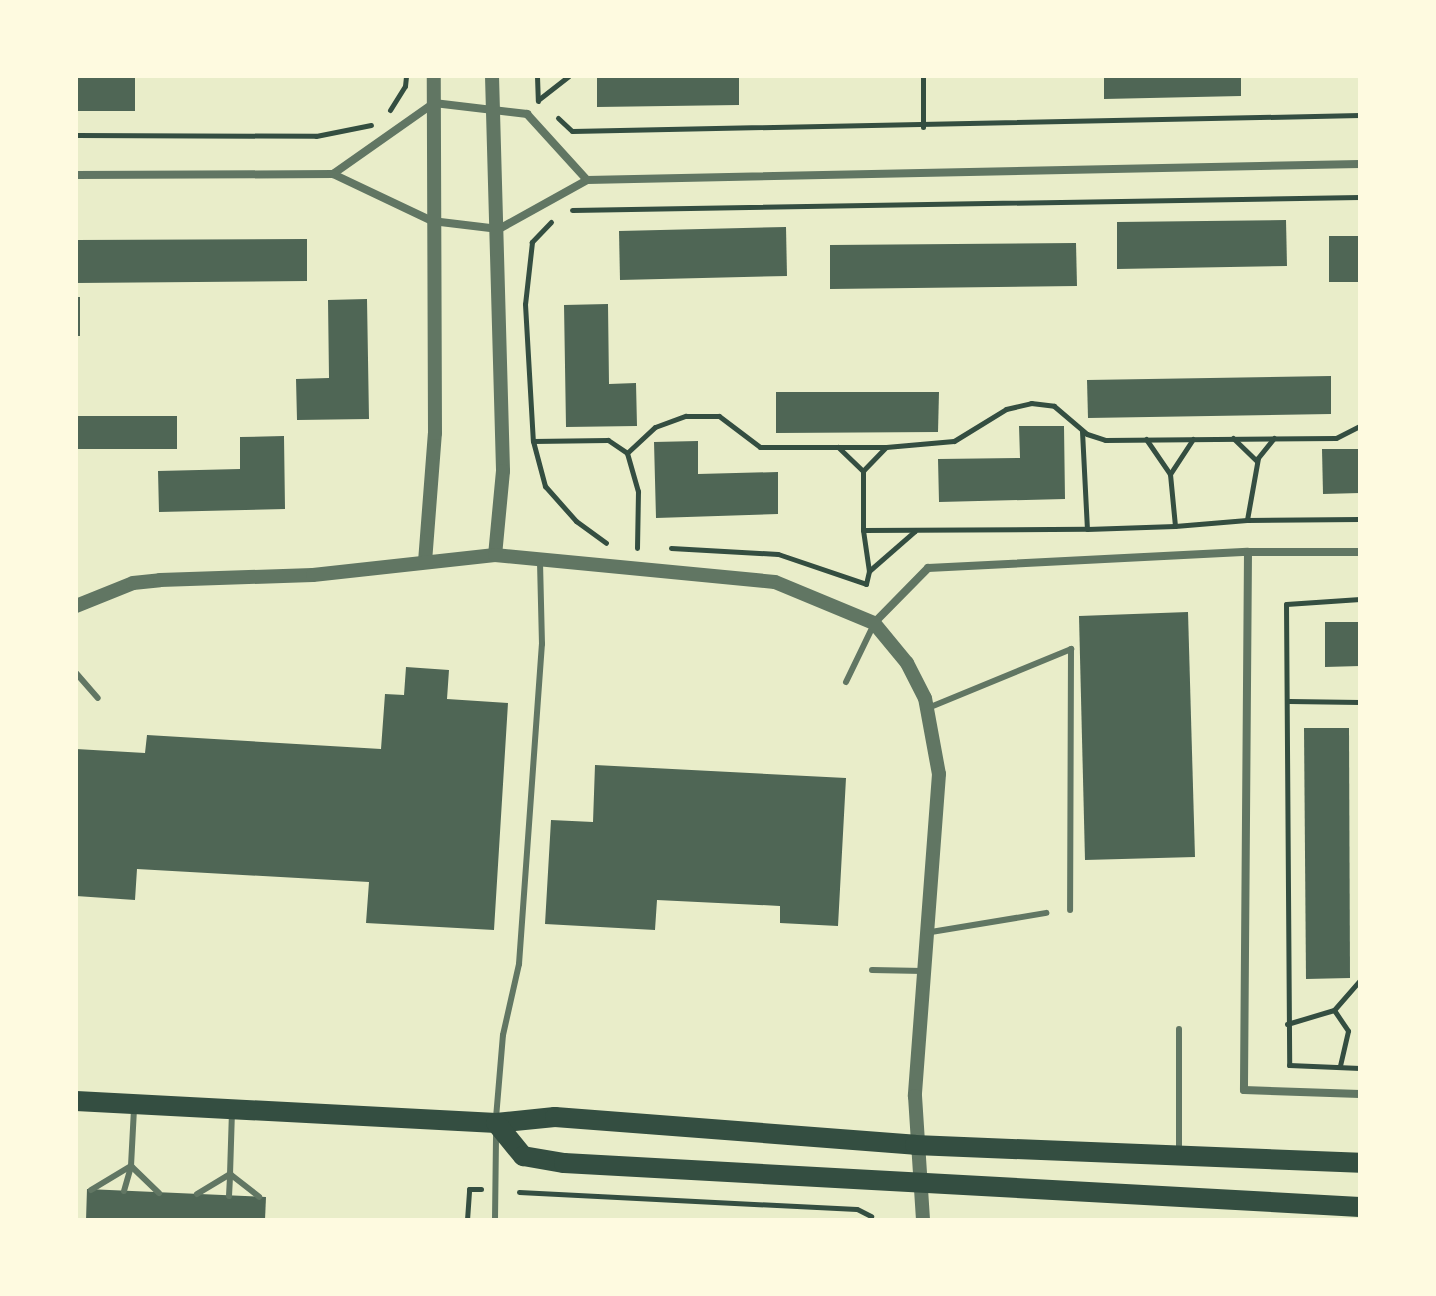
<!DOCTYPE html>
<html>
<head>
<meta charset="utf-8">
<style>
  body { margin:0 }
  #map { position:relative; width:1436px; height:1296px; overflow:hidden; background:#e9edc9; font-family:"IBM Plex Sans",sans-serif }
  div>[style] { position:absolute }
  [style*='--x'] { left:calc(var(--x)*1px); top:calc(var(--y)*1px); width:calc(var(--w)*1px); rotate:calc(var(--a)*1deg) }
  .building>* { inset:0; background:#4f6655 }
  .path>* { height:5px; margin:-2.5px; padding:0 2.5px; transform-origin:2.5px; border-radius:2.5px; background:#344e41 }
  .service>* { height:6px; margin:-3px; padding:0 3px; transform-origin:3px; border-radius:3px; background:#617663 }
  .minor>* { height:8px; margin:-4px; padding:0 4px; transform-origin:4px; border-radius:4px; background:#617663 }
  .tertiary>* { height:14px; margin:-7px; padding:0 7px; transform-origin:7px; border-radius:7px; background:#617663 }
  .primary>* { height:20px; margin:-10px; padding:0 10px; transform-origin:10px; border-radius:10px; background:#344e41 }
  span { translate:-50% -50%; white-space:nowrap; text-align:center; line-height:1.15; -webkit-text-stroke:6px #fefae0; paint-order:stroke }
  .frame { position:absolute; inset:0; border:78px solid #fefae0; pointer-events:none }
</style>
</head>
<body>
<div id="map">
  <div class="building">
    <div style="clip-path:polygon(76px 76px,135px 76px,135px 111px,76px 111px)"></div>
    <div style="clip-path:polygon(597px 76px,739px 76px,739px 105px,597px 107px)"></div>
    <div style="clip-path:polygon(1104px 76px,1241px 76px,1241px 96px,1104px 99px)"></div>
    <div style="clip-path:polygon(1286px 220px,1287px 266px,1117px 269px,1117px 222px)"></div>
    <div style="clip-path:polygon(786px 227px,787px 276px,620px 280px,619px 231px)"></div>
    <div style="clip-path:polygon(1329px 236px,1360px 236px,1360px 282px,1329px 282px)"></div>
    <div style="clip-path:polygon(307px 239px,307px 281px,76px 283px,76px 240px)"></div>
    <div style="clip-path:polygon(1076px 243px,1077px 286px,830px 289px,830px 245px)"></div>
    <div style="clip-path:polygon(76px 297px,80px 297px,80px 336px,76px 336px)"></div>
    <div style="clip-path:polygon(367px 299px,369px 419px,297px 420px,296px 379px,329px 378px,328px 300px)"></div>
    <div style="clip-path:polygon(608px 304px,609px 384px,636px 383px,637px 426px,566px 427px,564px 305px)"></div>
    <div style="clip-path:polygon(1331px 376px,1331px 414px,1088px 418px,1087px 380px)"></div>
    <div style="clip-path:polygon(776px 392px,939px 392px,938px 432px,776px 433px)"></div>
    <div style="clip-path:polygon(76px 416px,177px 416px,177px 449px,76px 449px)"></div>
    <div style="clip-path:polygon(1019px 426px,1064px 426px,1065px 499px,939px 502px,938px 459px,1020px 458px)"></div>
    <div style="clip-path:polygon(284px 436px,285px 509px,159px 512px,158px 471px,240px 469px,240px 437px)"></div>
    <div style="clip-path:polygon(698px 441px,698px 474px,778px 472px,778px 514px,656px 518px,654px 442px)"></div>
    <div style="clip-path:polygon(1322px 449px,1360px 449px,1360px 493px,1323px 494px)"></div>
    <div style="clip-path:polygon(1188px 612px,1195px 857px,1085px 860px,1079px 616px)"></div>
    <div style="clip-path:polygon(1325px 622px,1360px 622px,1360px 666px,1325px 667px)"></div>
    <div style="clip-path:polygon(406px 667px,449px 670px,447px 699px,508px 703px,494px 930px,366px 923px,369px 882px,137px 869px,135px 900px,76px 896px,76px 749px,145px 753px,147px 735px,381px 749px,385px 694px,404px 695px)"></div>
    <div style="clip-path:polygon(1304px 728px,1349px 728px,1350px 978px,1306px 979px)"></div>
    <div style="clip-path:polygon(595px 765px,846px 778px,838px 926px,780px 923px,780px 906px,657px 900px,655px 930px,545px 924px,551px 820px,593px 822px)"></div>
    <div style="clip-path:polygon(87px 1189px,266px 1197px,265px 1220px,86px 1220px)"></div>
  </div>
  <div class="path">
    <div style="--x:537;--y:76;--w:25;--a:88"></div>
    <div style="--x:923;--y:76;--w:51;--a:90"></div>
    <div style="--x:538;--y:100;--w:39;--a:-38"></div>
    <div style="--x:390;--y:110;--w:28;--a:-58"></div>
    <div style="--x:405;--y:86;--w:10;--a:-84"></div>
    <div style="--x:558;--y:118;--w:19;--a:43"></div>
    <div style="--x:572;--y:131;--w:788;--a:-1.16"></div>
    <div style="--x:76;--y:135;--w:240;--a:0.2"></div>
    <div style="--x:316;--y:136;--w:56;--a:-11.3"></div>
    <div style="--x:572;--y:210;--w:788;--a:-0.95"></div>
    <div style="--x:551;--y:222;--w:28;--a:134"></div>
    <div style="--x:532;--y:242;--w:62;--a:96.4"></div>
    <div style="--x:525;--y:304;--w:137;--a:86.7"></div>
    <div style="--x:533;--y:441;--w:47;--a:75.1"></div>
    <div style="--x:545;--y:486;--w:47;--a:48.5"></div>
    <div style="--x:576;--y:521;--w:37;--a:36"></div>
    <div style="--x:1082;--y:431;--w:98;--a:87.1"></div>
    <div style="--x:1087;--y:529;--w:88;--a:-2"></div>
    <div style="--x:1233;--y:438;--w:33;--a:44"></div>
    <div style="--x:1274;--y:438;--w:26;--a:129"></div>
    <div style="--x:1258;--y:458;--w:63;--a:100.1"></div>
    <div style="--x:1247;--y:520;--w:113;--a:-0.5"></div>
    <div style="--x:1146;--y:439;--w:42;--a:55.6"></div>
    <div style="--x:1193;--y:439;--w:42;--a:123.3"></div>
    <div style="--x:1170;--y:474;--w:52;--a:84.5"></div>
    <div style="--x:1175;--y:526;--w:72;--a:-4.8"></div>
    <div style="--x:533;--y:441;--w:75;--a:-0.8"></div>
    <div style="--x:608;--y:440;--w:23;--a:34"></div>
    <div style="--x:627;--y:453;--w:38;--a:-43"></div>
    <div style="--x:655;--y:427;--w:33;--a:-20"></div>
    <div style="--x:686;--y:416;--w:33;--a:0"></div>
    <div style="--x:719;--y:416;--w:51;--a:37.1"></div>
    <div style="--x:760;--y:447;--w:126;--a:0"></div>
    <div style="--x:886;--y:447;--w:68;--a:-5"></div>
    <div style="--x:954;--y:441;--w:61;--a:-31.6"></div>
    <div style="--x:1006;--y:409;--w:26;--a:-13"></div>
    <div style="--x:1031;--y:403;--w:23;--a:7"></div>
    <div style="--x:1054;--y:406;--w:43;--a:40.3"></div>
    <div style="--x:1087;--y:434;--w:19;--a:18"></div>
    <div style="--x:1105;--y:440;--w:231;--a:-0.5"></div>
    <div style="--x:1336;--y:438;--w:27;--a:-27"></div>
    <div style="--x:838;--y:447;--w:35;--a:44"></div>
    <div style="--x:885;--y:448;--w:32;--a:134"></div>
    <div style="--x:863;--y:471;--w:59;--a:90"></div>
    <div style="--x:863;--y:530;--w:224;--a:-0.3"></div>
    <div style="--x:627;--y:453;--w:40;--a:74"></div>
    <div style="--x:638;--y:491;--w:57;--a:91"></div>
    <div style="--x:863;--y:530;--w:41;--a:81.7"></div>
    <div style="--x:869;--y:571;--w:61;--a:-41"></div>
    <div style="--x:671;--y:548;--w:107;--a:3.2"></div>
    <div style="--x:778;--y:554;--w:93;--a:18.8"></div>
    <div style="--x:866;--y:584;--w:13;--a:-77"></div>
    <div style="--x:1360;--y:599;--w:74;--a:176.1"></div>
    <div style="--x:1286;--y:604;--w:461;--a:89.6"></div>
    <div style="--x:1289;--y:1065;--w:71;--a:2.4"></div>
    <div style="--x:1289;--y:701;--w:71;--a:0.8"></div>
    <div style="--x:1334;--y:1010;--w:40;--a:-49"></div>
    <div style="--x:1287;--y:1024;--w:49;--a:-16.6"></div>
    <div style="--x:1334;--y:1010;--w:25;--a:56"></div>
    <div style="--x:1348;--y:1031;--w:37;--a:103"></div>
    <div style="--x:519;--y:1192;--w:338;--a:2.9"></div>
    <div style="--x:857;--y:1209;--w:16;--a:27"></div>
    <div style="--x:467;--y:1220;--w:31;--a:-86"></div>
    <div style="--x:469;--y:1189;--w:12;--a:0"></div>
  </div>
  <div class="service">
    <div style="--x:76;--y:673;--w:33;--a:49"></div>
    <div style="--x:846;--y:682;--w:64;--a:-64.2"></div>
    <div style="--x:928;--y:708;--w:155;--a:-22.4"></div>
    <div style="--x:1071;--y:649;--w:261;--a:90.2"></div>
    <div style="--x:931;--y:932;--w:117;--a:-9.4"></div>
    <div style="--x:872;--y:970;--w:51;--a:1.1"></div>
    <div style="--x:1179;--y:1029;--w:125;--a:90"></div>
    <div style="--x:232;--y:1111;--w:63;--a:91.8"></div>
    <div style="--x:230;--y:1174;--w:37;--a:38"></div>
    <div style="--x:496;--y:1118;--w:83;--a:-85.2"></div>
    <div style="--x:503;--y:1035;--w:73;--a:-77.3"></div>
    <div style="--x:519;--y:964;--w:321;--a:-85.9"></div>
    <div style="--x:542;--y:644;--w:83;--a:-91.4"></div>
    <div style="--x:91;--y:1190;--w:47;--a:-31"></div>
    <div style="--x:131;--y:1166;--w:58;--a:-87"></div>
    <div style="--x:124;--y:1191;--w:26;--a:-74"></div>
    <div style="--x:131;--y:1166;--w:39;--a:44"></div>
    <div style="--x:197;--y:1194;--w:39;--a:-31"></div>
    <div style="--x:229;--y:1196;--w:22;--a:-87"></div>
    <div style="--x:495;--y:1220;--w:86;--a:-89.3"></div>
  </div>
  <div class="minor">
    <div style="--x:333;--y:174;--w:123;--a:-35.1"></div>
    <div style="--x:434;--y:103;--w:94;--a:6.7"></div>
    <div style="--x:527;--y:114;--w:89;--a:47.7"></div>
    <div style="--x:76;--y:175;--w:257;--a:-0.2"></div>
    <div style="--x:333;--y:174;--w:110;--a:25.4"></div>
    <div style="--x:432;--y:221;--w:67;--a:6.8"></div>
    <div style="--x:499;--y:229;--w:101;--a:-29.1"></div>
    <div style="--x:587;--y:180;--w:773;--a:-1.19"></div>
    <div style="--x:1248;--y:552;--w:538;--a:90.43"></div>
    <div style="--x:1244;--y:1090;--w:116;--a:2"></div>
    <div style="--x:874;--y:623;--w:77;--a:-45.5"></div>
    <div style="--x:928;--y:568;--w:320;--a:-2.9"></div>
    <div style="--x:1248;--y:552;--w:112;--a:0"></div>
  </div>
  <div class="tertiary">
    <div style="--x:492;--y:76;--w:395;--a:88.4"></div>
    <div style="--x:503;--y:471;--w:84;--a:95.4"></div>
    <div style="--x:425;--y:562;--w:129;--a:-85.6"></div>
    <div style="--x:435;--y:433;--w:357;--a:-90.2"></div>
    <div style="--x:76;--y:606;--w:61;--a:-22"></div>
    <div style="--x:133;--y:583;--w:27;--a:-6"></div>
    <div style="--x:160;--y:580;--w:153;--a:-1.9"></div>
    <div style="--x:313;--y:575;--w:183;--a:-6.3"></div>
    <div style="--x:495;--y:555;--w:281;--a:5.5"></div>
    <div style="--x:775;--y:582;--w:107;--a:22.5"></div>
    <div style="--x:874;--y:623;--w:52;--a:50.5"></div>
    <div style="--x:907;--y:663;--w:39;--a:63"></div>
    <div style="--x:925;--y:698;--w:77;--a:79.6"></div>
    <div style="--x:939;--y:774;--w:323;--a:94.3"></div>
    <div style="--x:915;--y:1096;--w:124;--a:86.3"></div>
  </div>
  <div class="primary">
    <div style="--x:76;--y:1101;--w:421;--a:3"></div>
    <div style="--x:496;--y:1123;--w:59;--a:-5.8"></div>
    <div style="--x:555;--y:1117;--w:361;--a:4.4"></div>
    <div style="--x:915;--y:1145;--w:445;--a:2.3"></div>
    <div style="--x:496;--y:1123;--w:43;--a:50.7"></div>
    <div style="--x:523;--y:1156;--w:42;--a:9.7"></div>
    <div style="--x:564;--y:1163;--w:797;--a:3.16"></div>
  </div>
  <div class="frame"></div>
</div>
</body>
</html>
